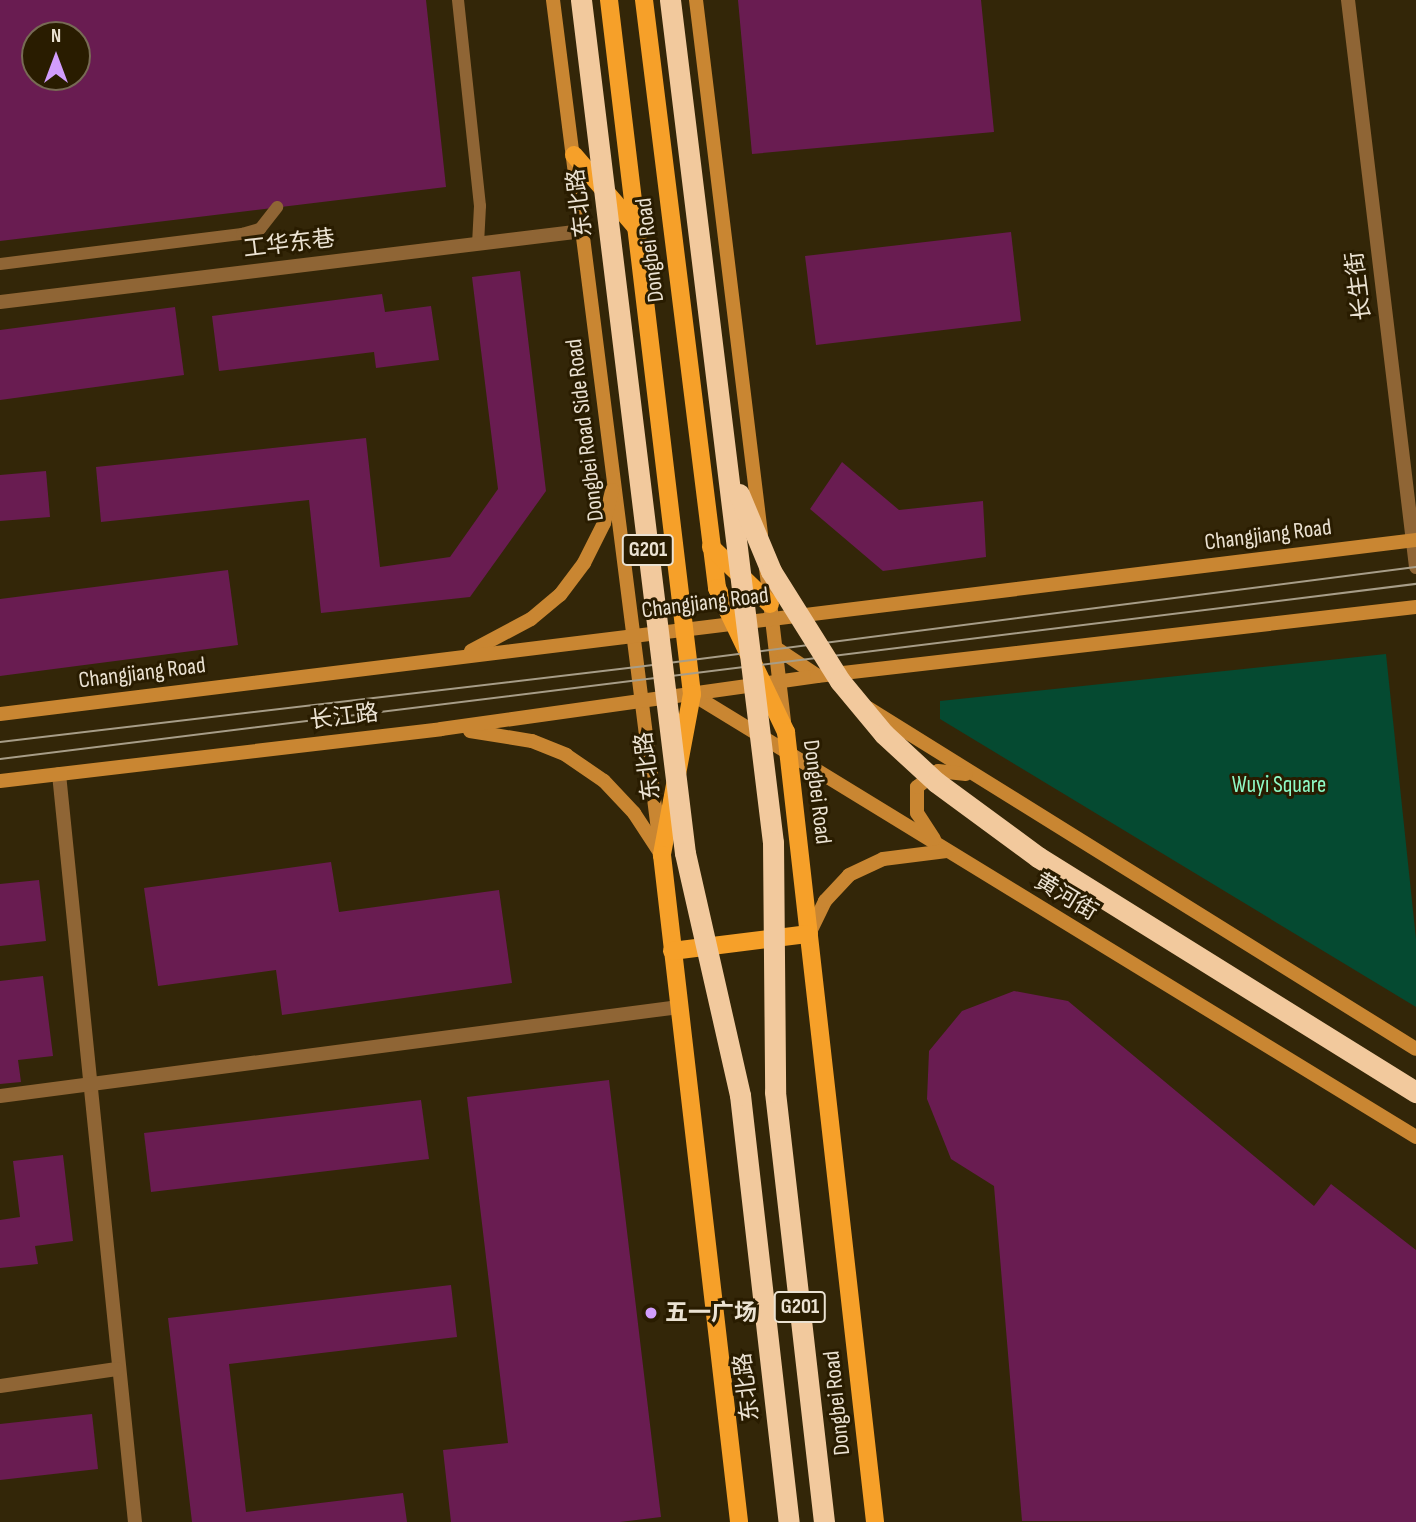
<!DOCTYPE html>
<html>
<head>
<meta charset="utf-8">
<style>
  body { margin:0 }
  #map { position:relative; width:1416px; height:1522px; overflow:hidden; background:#332608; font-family:"Sofia Sans Condensed","Noto Sans SC",sans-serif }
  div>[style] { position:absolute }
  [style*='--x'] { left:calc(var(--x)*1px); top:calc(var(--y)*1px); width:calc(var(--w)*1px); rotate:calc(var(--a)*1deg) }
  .green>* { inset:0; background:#054a31 }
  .building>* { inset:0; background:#691c51 }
  .lane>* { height:12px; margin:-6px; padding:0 6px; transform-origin:6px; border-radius:6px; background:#8f6535 }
  .street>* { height:14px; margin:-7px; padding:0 7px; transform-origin:7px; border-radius:7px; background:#8f6535 }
  .secondary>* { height:14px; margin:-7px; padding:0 7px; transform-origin:7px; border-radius:7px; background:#c98632 }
  .primary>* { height:18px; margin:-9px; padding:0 9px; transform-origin:9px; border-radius:9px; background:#f6a029 }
  .highway>* { height:21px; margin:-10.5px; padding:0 10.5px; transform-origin:10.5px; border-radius:10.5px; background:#f2c99d }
  .tram>* { height:2px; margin:-1px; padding:0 1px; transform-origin:1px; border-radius:1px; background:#a79d88 }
  .highway-bridge>* { height:21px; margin:-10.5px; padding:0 10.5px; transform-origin:10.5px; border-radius:10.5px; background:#f2c99d }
  .dots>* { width:19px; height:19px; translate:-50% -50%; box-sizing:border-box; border:4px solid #291c00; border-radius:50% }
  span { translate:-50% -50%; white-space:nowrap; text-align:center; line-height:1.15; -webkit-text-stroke:6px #291c00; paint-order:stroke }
  .shield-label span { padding:2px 5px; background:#291c00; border:2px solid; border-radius:5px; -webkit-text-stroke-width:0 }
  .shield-label { font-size:21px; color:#ebe2d2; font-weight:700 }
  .street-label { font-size:23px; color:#ebe2d2 }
  .park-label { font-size:23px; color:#8efac6 }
  .poi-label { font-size:23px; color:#ebe2d2; font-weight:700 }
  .left { translate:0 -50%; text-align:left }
  .north { position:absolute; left:21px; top:21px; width:70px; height:70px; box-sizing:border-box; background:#291c00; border:2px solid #776b54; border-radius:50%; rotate:0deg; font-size:19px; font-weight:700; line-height:28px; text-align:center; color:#ebe2d2 }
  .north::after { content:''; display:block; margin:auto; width:24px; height:32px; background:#d29dfd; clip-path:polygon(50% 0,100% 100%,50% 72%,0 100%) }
</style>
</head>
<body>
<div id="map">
  <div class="green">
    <div style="clip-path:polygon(1386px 654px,1416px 939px,1416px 1007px,940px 719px,940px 701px)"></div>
  </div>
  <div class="building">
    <div style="clip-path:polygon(evenodd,0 0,426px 0,446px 187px,0 241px,0 0,35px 35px,77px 35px,77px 77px,35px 77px,35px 35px)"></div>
    <div style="clip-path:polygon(738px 0,981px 0,994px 132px,752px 154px)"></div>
    <div style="clip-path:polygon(1011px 232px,1021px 321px,816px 345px,805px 256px)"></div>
    <div style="clip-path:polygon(520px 271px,546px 491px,470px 597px,321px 613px,309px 500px,101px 522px,96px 467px,366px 438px,380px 567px,450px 557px,498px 489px,472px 277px)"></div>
    <div style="clip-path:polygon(382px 294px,385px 312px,431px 306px,439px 360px,376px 368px,374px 352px,219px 371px,212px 316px)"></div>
    <div style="clip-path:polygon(175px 307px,184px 375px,0 400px,0 330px)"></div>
    <div style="clip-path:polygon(842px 462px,899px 510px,983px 501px,986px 557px,883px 571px,810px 509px)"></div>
    <div style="clip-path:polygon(46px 471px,50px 517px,0 521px,0 475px)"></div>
    <div style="clip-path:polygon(228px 570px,238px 645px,0 676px,0 599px)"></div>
    <div style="clip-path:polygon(331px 862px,339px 912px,499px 890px,512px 983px,282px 1015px,276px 970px,158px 986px,144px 888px)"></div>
    <div style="clip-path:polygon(39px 880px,46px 941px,0 946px,0 884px)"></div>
    <div style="clip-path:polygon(43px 976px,53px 1056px,18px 1060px,21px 1082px,0 1084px,0 981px)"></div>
    <div style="clip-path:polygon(1014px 991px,1068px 1001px,1314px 1206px,1331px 1184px,1416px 1250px,1416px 1522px,1022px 1521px,994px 1186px,951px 1159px,927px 1099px,929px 1051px,962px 1011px)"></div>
    <div style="clip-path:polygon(609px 1080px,661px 1517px,620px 1522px,451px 1522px,443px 1450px,508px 1443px,467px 1097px)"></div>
    <div style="clip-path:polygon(421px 1100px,429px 1159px,151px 1192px,144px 1133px)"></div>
    <div style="clip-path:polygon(63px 1155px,73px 1241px,35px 1246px,38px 1264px,0 1268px,0 1220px,20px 1217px,13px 1161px)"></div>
    <div style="clip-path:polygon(451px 1285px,457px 1337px,229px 1364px,246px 1512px,403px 1493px,407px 1522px,192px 1522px,168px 1318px)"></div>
    <div style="clip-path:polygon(92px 1414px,98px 1469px,0 1480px,0 1424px)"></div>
  </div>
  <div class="lane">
    <div style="--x:458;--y:0;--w:207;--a:83.9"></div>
    <div style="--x:480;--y:206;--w:38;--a:93"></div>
    <div style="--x:0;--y:264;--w:244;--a:-7.1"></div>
    <div style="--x:242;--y:234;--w:19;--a:-16"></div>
    <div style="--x:260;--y:229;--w:28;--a:-52"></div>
  </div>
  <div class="street">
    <div style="--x:1348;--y:0;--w:571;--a:83.16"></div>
    <div style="--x:0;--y:302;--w:587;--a:-6.94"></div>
    <div style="--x:59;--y:774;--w:752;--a:84.2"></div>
    <div style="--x:0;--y:1096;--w:685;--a:-7.47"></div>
    <div style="--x:0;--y:1386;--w:118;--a:-8.3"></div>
  </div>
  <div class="secondary">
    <div style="--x:553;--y:0;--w:853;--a:82.79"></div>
    <div style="--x:696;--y:0;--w:538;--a:83.06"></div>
    <div style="--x:766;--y:568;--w:154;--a:83.3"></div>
    <div style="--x:776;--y:648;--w:50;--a:33.7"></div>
    <div style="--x:471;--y:651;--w:68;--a:-28.1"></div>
    <div style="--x:531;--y:619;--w:38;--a:-40"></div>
    <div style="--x:560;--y:595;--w:40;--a:-53"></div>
    <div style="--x:584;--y:563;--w:45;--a:-63.4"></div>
    <div style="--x:604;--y:523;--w:34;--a:-76"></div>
    <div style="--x:692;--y:694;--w:849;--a:31.46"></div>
    <div style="--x:868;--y:708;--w:645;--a:31.89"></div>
    <div style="--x:0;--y:714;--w:1427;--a:-7.01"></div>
    <div style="--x:470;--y:731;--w:63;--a:9.2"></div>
    <div style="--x:532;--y:741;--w:37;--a:22"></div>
    <div style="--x:566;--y:755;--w:46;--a:34.4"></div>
    <div style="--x:604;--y:781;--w:44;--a:46.8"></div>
    <div style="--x:634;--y:813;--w:45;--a:56.7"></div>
    <div style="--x:0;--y:781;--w:444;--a:-6.7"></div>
    <div style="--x:441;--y:729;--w:380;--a:-8"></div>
    <div style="--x:817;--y:676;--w:603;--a:-6.57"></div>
    <div style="--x:934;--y:839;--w:31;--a:-123"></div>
    <div style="--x:917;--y:813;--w:26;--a:-90"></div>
    <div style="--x:917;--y:787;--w:26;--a:-37"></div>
    <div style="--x:938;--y:771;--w:28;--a:6"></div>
    <div style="--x:809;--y:934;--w:37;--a:-64"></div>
    <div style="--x:825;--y:901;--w:35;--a:-47"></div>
    <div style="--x:849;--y:875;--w:38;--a:-25"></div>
    <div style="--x:883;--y:859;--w:64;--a:-7.2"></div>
  </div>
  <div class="primary">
    <div style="--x:609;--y:0;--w:699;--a:83.18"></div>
    <div style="--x:692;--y:694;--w:164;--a:100.6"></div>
    <div style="--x:662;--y:855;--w:671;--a:83.41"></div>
    <div style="--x:644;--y:0;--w:593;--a:82.92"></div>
    <div style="--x:717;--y:588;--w:160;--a:64.4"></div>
    <div style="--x:786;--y:732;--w:795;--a:83.57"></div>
    <div style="--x:574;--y:155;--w:95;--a:49.3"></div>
    <div style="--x:711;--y:547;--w:82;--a:44"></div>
    <div style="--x:672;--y:951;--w:138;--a:-7.1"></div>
  </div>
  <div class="highway">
    <div style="--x:775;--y:1092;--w:433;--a:83.5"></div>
    <div style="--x:740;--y:1095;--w:430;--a:83.5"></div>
  </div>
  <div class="tram">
    <div style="--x:0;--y:742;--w:641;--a:-6.72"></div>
    <div style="--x:637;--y:667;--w:785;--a:-7.32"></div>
    <div style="--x:0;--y:759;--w:1427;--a:-7.05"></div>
  </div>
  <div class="highway-bridge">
    <div style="--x:581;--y:0;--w:859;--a:83.05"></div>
    <div style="--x:685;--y:853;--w:248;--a:77.2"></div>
    <div style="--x:670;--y:0;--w:848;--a:83.03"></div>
    <div style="--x:773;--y:842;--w:250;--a:89.5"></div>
    <div style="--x:739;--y:494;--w:83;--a:67.4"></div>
    <div style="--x:771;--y:571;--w:130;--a:57.9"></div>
    <div style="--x:840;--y:681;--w:69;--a:50.3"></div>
    <div style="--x:884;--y:734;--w:71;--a:42.7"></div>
    <div style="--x:936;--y:782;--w:127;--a:36.3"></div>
    <div style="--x:1038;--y:857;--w:445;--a:31.9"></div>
  </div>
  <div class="dots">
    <div style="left:651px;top:1313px;background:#d29dfd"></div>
  </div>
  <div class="shield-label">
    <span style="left:648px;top:550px">G201</span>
    <span style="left:800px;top:1307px">G201</span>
  </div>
  <div class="street-label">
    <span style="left:580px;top:203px;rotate:-97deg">东北路</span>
    <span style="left:289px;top:244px;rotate:-7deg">工华东巷</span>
    <span style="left:650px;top:250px;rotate:-97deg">Dongbei Road</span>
    <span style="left:1359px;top:286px;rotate:-97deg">长生街</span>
    <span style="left:585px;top:430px;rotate:-97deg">Dongbei Road Side Road</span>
    <span style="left:1268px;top:535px;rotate:-7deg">Changjiang Road</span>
    <span style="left:705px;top:603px;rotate:-7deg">Changjiang Road</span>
    <span style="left:142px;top:673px;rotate:-7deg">Changjiang Road</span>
    <span style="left:344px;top:717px;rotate:-7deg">长江路</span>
    <span style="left:648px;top:766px;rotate:-97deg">东北路</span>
    <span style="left:817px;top:792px;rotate:83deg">Dongbei Road</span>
    <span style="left:1066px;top:897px;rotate:31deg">黄河街</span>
    <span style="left:747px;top:1387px;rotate:-97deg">东北路</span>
    <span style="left:837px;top:1403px;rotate:-96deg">Dongbei Road</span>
  </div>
  <div class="park-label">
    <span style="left:1279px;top:785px">Wuyi Square</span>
  </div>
  <div class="poi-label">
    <span class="left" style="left:665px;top:1313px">五一广场</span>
  </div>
  <div class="north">N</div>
</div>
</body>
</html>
